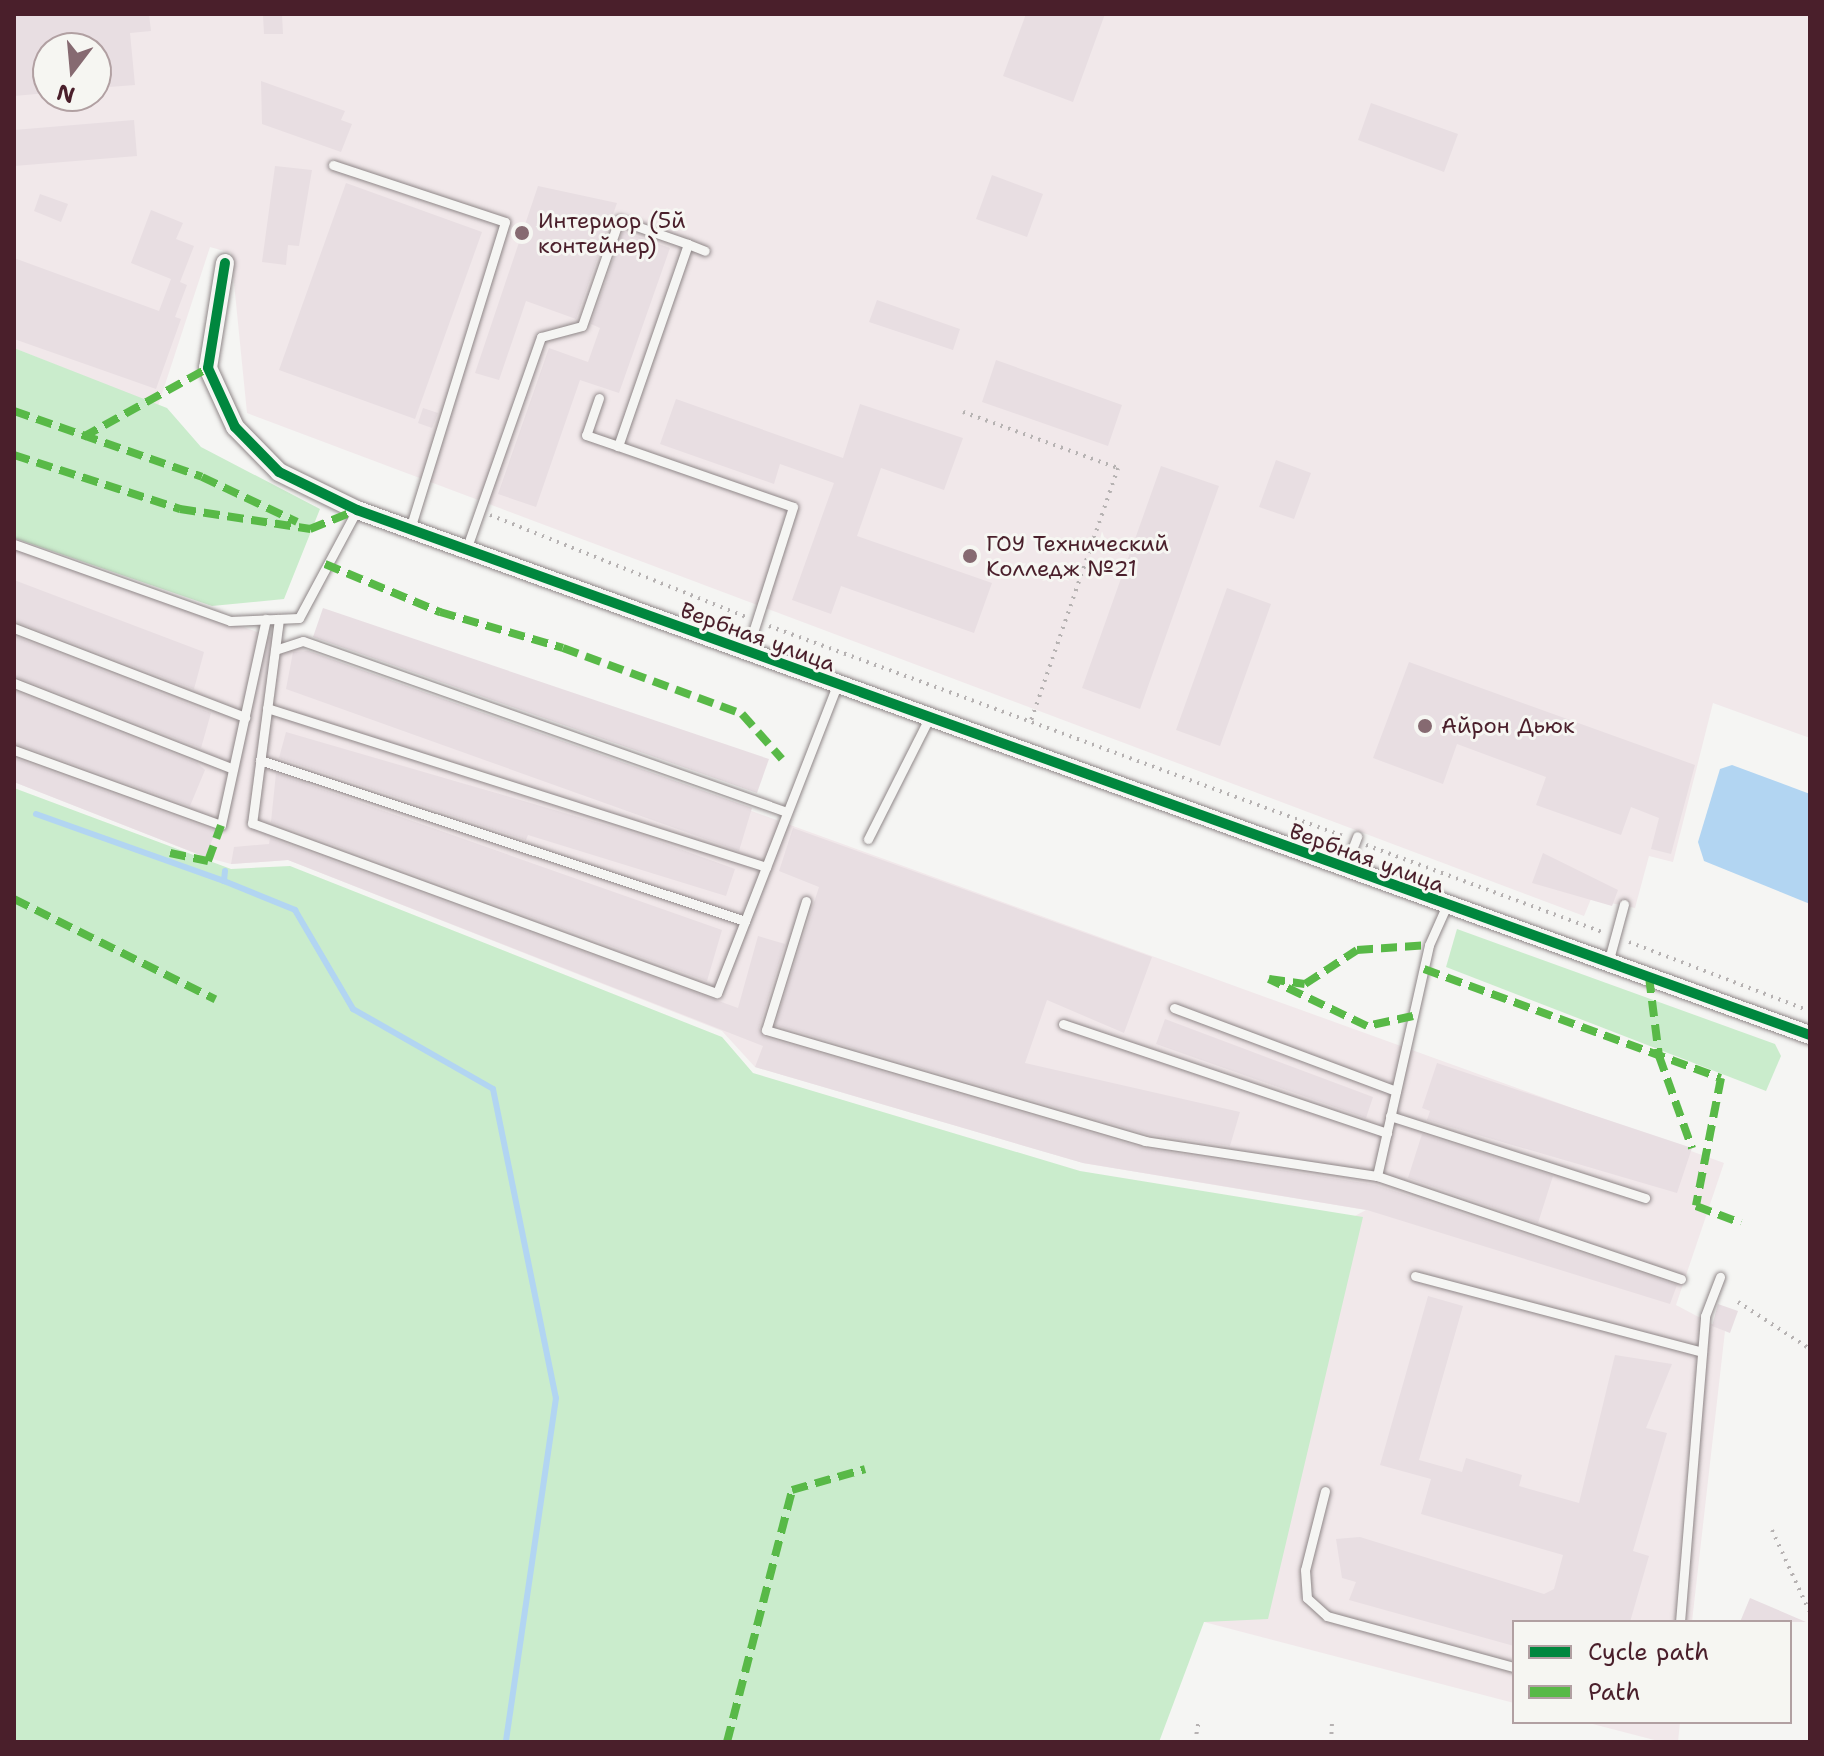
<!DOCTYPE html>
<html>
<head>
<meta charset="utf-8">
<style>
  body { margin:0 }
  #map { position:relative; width:1824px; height:1756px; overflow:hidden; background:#f5f5f3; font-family:"Shantell Sans",sans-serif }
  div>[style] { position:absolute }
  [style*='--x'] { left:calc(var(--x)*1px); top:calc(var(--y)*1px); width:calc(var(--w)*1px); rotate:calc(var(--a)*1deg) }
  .built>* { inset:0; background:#f1e8ea }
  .green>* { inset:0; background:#caeccc }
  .water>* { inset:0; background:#b2d5f2 }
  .stream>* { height:6px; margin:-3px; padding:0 3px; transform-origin:3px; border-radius:3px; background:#b2d5f2 }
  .building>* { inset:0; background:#e8dee2 }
  .path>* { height:4px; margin-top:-2px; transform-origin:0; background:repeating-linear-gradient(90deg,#b6b2b2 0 2px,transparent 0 8px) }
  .roads { filter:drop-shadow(0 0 2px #8f8788) drop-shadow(0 0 2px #8f8788) }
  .service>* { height:9px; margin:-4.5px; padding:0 4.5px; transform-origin:4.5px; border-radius:4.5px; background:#f5f5f3 }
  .minor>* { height:18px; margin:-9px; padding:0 9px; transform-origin:9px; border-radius:9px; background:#f5f5f3 }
  .quiet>* { height:8px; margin-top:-4px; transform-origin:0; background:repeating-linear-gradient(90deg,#58b947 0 16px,transparent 0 24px) }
  .cycleway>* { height:10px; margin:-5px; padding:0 5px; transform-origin:5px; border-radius:5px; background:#00873e }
  .dots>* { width:22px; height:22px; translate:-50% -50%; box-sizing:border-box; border:4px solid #f6f6f2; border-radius:50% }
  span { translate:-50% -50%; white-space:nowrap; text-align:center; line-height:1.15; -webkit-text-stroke:6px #f6f6f2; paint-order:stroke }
  .poi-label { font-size:22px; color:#4a1f2b }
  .left { translate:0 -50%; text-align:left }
  .street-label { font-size:22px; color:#4a1f2b }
  .frame { position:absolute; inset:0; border:16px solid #4a1f2b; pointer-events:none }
  .legend { position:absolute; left:1512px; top:1620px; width:280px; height:104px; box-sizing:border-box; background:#f6f6f2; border:2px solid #b1a0a2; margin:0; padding:10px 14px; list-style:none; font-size:24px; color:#4a1f2b }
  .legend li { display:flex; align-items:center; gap:16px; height:40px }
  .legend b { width:40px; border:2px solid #b1a0a2 }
  .north { position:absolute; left:32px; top:32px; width:80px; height:80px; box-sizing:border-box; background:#f6f6f2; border:2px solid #b1a0a2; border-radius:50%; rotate:196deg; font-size:22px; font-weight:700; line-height:32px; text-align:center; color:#4a1f2b }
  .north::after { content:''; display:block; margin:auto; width:28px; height:36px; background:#866a71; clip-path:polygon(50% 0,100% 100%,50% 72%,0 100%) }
</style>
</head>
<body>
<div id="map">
  <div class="built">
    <div style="clip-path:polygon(evenodd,14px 14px,1810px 14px,1810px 738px,1713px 703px,1673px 862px,1649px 856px,1635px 908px,1591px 899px,1584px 916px,247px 413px,231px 253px,210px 247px,158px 406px,14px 348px,14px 14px,48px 48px,96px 48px,96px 96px,48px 96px,48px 48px)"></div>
    <div style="clip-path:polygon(14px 544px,1724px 1163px,1676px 1305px,1725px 1331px,1692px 1622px,1514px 1622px,1514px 1703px,1204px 1622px,1310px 1240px,1366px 1210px,1083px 1163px,755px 1067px,722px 1031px,288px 860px,231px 864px,205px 857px,14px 782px)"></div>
    <div style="clip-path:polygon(1585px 1722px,1680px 1722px,1678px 1742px,1662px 1742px)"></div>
  </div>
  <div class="green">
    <div style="clip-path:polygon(14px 348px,167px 408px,201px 447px,320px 509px,284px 599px,212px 606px,14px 538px)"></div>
    <div style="clip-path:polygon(14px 788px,231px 869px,290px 866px,722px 1037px,753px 1073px,1080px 1171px,1363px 1217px,1268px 1619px,1204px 1622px,1159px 1742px,14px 1742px)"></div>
    <div style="clip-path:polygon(1457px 929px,1775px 1044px,1781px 1056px,1766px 1091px,1446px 967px)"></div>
  </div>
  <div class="water">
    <div style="clip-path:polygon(1732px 765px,1810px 794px,1810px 904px,1704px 861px,1698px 842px,1720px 769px)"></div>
  </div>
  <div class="stream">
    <div style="--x:36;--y:814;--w:200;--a:19.6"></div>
    <div style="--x:225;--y:871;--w:10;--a:96"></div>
    <div style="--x:224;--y:881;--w:77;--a:22.2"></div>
    <div style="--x:295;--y:910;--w:115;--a:59.6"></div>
    <div style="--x:353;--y:1009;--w:161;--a:29.7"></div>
    <div style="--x:493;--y:1089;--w:315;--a:78.5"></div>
    <div style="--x:556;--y:1398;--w:348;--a:98.3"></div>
  </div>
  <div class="building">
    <div style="clip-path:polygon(14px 14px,149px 14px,151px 31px,130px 33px,135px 85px,96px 88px,96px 48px,48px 48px,48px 93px,14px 96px)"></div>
    <div style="clip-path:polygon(282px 14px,283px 34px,264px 34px,263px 15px)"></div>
    <div style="clip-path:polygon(1026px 14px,1105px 14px,1073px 102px,1003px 76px)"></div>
    <div style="clip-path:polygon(261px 81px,345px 111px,341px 120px,352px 124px,341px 152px,262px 124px)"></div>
    <div style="clip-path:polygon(1371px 103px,1458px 134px,1444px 172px,1358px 140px)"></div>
    <div style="clip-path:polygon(134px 120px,137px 156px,14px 166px,14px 130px)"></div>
    <div style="clip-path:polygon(275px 166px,312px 170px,299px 246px,288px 245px,286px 265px,262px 262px)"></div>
    <div style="clip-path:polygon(992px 175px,1043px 194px,1027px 237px,976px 219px)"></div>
    <div style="clip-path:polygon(346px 183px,482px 232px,415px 419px,279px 370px)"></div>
    <div style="clip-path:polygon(538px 186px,617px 203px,576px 319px,526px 301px,499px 380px,475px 373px)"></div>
    <div style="clip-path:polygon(40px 194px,68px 204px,61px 222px,34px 211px)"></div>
    <div style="clip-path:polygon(151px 210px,183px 223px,176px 239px,194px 246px,180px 282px,187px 285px,175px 317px,181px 319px,156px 389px,14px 339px,14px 258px,159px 311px,171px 279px,131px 263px)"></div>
    <div style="clip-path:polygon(623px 231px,670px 248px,619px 393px,580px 380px,536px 507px,498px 494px,549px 348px,588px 362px,600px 328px,591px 324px)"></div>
    <div style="clip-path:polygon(877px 300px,960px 329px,953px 350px,869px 322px)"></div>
    <div style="clip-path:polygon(996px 360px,1122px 405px,1108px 446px,982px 402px)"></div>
    <div style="clip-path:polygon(676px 399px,843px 458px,860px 404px,963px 438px,944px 490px,881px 468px,857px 536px,992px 583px,974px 633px,841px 586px,831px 614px,792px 600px,834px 483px,780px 464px,774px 484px,660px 444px)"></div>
    <div style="clip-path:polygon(423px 408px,438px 413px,432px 428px,418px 423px)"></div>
    <div style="clip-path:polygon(1276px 460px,1311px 473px,1294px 519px,1259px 507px)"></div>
    <div style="clip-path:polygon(1161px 466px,1219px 486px,1140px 709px,1082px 688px)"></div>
    <div style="clip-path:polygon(14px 580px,204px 652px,194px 689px,14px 621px)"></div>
    <div style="clip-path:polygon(1227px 588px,1271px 604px,1220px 746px,1176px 730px)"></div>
    <div style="clip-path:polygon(323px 608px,769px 759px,757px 793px,313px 637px)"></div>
    <div style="clip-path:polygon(14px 636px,211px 713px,201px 748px,14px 676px)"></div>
    <div style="clip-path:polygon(308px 651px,752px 808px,739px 851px,286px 689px,293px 652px)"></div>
    <div style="clip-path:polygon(1409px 662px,1695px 765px,1671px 854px,1651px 849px,1659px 818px,1631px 807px,1621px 835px,1536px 805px,1546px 777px,1457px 744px,1443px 784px,1373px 758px)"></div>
    <div style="clip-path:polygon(14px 691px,197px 763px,205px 770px,190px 806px,14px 743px)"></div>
    <div style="clip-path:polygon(286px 732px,644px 836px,735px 869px,726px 896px,528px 835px,526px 840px,279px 758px)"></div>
    <div style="clip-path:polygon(14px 758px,216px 831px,205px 857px,14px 782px)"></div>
    <div style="clip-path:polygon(276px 773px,722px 930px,707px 981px,271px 822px)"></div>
    <div style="clip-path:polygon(793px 828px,1152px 957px,1124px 1033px,1047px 1000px,1025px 1063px,1240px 1112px,1230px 1146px,1147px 1134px,775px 1025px,819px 887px,779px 871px)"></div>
    <div style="clip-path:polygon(270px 838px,738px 1008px,758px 936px,785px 944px,759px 1028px,764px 1037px,1143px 1148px,1376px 1185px,1677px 1285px,1670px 1304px,1367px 1210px,1083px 1163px,755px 1067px,763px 1046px,288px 860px,231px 864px,234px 847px,269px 844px)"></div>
    <div style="clip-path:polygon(1543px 853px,1618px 890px,1612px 906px,1532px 883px)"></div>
    <div style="clip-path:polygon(1165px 1019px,1373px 1097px,1366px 1118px,1156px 1044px)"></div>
    <div style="clip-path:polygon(1437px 1063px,1692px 1148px,1677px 1193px,1427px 1120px,1430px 1111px,1422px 1108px)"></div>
    <div style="clip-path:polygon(1422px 1134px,1553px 1176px,1538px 1223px,1408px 1178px)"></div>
    <div style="clip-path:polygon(1428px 1296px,1463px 1306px,1419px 1460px,1462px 1472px,1466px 1458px,1522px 1475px,1519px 1486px,1579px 1503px,1615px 1355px,1672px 1364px,1646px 1428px,1667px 1433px,1633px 1551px,1649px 1556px,1630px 1622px,1514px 1622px,1514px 1646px,1349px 1600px,1356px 1582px,1342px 1578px,1336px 1539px,1360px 1537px,1544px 1594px,1554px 1589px,1563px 1555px,1421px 1514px,1431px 1479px,1380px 1465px)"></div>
    <div style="clip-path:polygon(1718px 1304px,1738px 1311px,1730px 1333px,1712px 1326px)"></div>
    <div style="clip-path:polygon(1750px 1598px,1806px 1622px,1740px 1622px)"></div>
  </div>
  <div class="path">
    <div style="--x:963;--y:412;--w:165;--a:19.9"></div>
    <div style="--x:1118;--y:468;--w:267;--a:109"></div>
    <div style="--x:490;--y:515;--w:276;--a:21.7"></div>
    <div style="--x:769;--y:626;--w:611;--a:20.1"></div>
    <div style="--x:1366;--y:845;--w:252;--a:20.2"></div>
    <div style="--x:1629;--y:942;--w:194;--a:20.9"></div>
    <div style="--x:1738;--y:1302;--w:86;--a:33.1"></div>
    <div style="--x:1772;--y:1530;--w:89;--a:65.4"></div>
    <div style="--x:1195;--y:1742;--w:22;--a:-80"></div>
    <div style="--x:1331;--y:1742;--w:20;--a:-87"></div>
  </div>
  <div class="roads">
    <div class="service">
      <div style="--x:333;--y:165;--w:181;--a:18.3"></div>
      <div style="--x:505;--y:222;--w:321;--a:107.2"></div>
      <div style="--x:688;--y:244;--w:18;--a:22"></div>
      <div style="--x:599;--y:398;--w:39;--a:109"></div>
      <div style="--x:586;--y:435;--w:34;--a:19"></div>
      <div style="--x:14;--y:544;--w:229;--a:19.6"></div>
      <div style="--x:230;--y:621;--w:69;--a:-2.5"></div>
      <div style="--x:299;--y:618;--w:123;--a:-61.8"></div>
      <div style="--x:466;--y:550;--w:226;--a:-70.6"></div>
      <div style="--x:541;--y:337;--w:42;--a:-15"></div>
      <div style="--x:582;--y:326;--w:112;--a:-70.8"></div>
      <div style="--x:619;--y:220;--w:73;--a:19.2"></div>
      <div style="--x:688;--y:244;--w:214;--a:109.1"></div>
      <div style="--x:618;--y:446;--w:185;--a:19.2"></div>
      <div style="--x:793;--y:507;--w:151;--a:107.7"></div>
      <div style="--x:279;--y:619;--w:206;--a:97.5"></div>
      <div style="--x:252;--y:823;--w:495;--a:20.1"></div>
      <div style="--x:717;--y:993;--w:328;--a:-68.7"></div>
      <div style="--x:14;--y:628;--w:248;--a:21.1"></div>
      <div style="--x:275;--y:650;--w:29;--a:-18"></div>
      <div style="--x:303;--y:641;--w:513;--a:19.46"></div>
      <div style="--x:14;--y:683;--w:235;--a:21.4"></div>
      <div style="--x:267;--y:708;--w:524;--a:17.67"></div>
      <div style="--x:14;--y:750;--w:220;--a:19.9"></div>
      <div style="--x:221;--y:825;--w:211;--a:-77.7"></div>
      <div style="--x:260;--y:760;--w:511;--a:18.36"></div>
      <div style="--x:868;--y:839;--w:131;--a:-63.2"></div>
      <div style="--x:1345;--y:868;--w:34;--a:-69"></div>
      <div style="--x:806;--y:901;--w:135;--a:107.2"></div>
      <div style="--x:766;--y:1030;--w:395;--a:16.3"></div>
      <div style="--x:1145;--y:1141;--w:235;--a:8.6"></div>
      <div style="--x:1377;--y:1176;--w:237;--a:-77.3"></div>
      <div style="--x:1429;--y:945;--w:42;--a:-65.9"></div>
      <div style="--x:1608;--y:963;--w:61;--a:-74.8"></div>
      <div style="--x:1174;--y:1008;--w:237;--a:20.5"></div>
      <div style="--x:1063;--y:1024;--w:342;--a:18.6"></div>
      <div style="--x:1390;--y:1116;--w:268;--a:17.8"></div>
      <div style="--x:1377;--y:1176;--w:321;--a:18.7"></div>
      <div style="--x:1415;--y:1276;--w:297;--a:14.8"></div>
      <div style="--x:1325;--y:1491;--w:81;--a:104.2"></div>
      <div style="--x:1305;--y:1570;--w:28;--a:86"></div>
      <div style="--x:1307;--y:1598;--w:27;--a:42"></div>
      <div style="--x:1327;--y:1616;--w:194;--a:15.3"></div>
      <div style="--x:1680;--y:1622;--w:307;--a:-85.3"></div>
      <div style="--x:1705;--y:1316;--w:42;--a:-69"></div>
    </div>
    <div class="minor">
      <div style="--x:225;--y:263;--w:106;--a:99.2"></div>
      <div style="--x:208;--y:368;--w:65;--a:65.4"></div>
      <div style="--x:235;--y:427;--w:63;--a:45.6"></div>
      <div style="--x:279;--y:472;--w:87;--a:26"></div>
      <div style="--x:357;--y:510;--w:1545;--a:19.87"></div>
    </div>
  </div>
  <div class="quiet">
    <div style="--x:14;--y:411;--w:199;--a:19.3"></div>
    <div style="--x:202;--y:477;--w:105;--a:25.3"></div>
    <div style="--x:83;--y:437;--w:143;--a:-28.9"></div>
    <div style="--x:14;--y:455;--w:175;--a:18"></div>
    <div style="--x:180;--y:509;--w:132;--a:8.7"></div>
    <div style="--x:310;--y:529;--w:51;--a:-22"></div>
    <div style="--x:325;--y:564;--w:125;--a:22.7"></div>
    <div style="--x:440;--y:612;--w:128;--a:16.3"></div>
    <div style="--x:563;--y:648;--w:191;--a:20.2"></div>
    <div style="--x:742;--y:714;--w:60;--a:48.4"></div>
    <div style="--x:170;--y:853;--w:39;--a:12"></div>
    <div style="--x:208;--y:861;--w:38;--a:-70"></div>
    <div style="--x:14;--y:899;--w:225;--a:26.5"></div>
    <div style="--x:1424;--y:969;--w:316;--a:20.2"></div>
    <div style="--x:1721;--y:1078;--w:130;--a:101.1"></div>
    <div style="--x:1696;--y:1206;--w:48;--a:20.7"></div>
    <div style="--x:1649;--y:977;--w:80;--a:82.8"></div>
    <div style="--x:1659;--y:1056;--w:98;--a:70.3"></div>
    <div style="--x:1413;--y:1016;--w:47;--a:167.7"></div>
    <div style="--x:1367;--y:1026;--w:109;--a:-154.4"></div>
    <div style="--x:1269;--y:979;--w:36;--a:8"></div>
    <div style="--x:1305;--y:984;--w:62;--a:-33.2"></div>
    <div style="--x:1357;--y:950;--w:72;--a:-4"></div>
    <div style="--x:727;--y:1742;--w:260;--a:-75.5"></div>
    <div style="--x:792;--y:1490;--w:76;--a:-16"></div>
  </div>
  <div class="cycleway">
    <div style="--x:225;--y:263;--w:106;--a:99.2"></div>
    <div style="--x:208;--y:368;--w:65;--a:65.4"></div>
    <div style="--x:235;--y:427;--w:63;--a:45.6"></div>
    <div style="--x:279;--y:472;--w:87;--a:26"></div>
    <div style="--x:357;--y:510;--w:1545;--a:19.87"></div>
  </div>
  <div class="dots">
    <div style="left:522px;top:233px;background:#866a71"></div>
    <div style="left:970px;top:556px;background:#866a71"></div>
    <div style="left:1425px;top:726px;background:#866a71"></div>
  </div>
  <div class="poi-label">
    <span class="left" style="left:538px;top:233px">Интериор (5й<br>контейнер)</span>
    <span class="left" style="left:986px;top:556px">ГОУ Технический<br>Колледж №21</span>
    <span class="left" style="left:1441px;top:726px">Айрон Дьюк</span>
  </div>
  <div class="street-label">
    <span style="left:758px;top:637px;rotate:20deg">Вербная улица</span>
    <span style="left:1367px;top:858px;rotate:20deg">Вербная улица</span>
  </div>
  <div class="frame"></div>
  <ul class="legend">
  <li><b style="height:10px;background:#00873e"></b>Cycle path</li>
  <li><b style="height:10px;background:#58b947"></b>Path</li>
  </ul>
  <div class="north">N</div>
</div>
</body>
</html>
